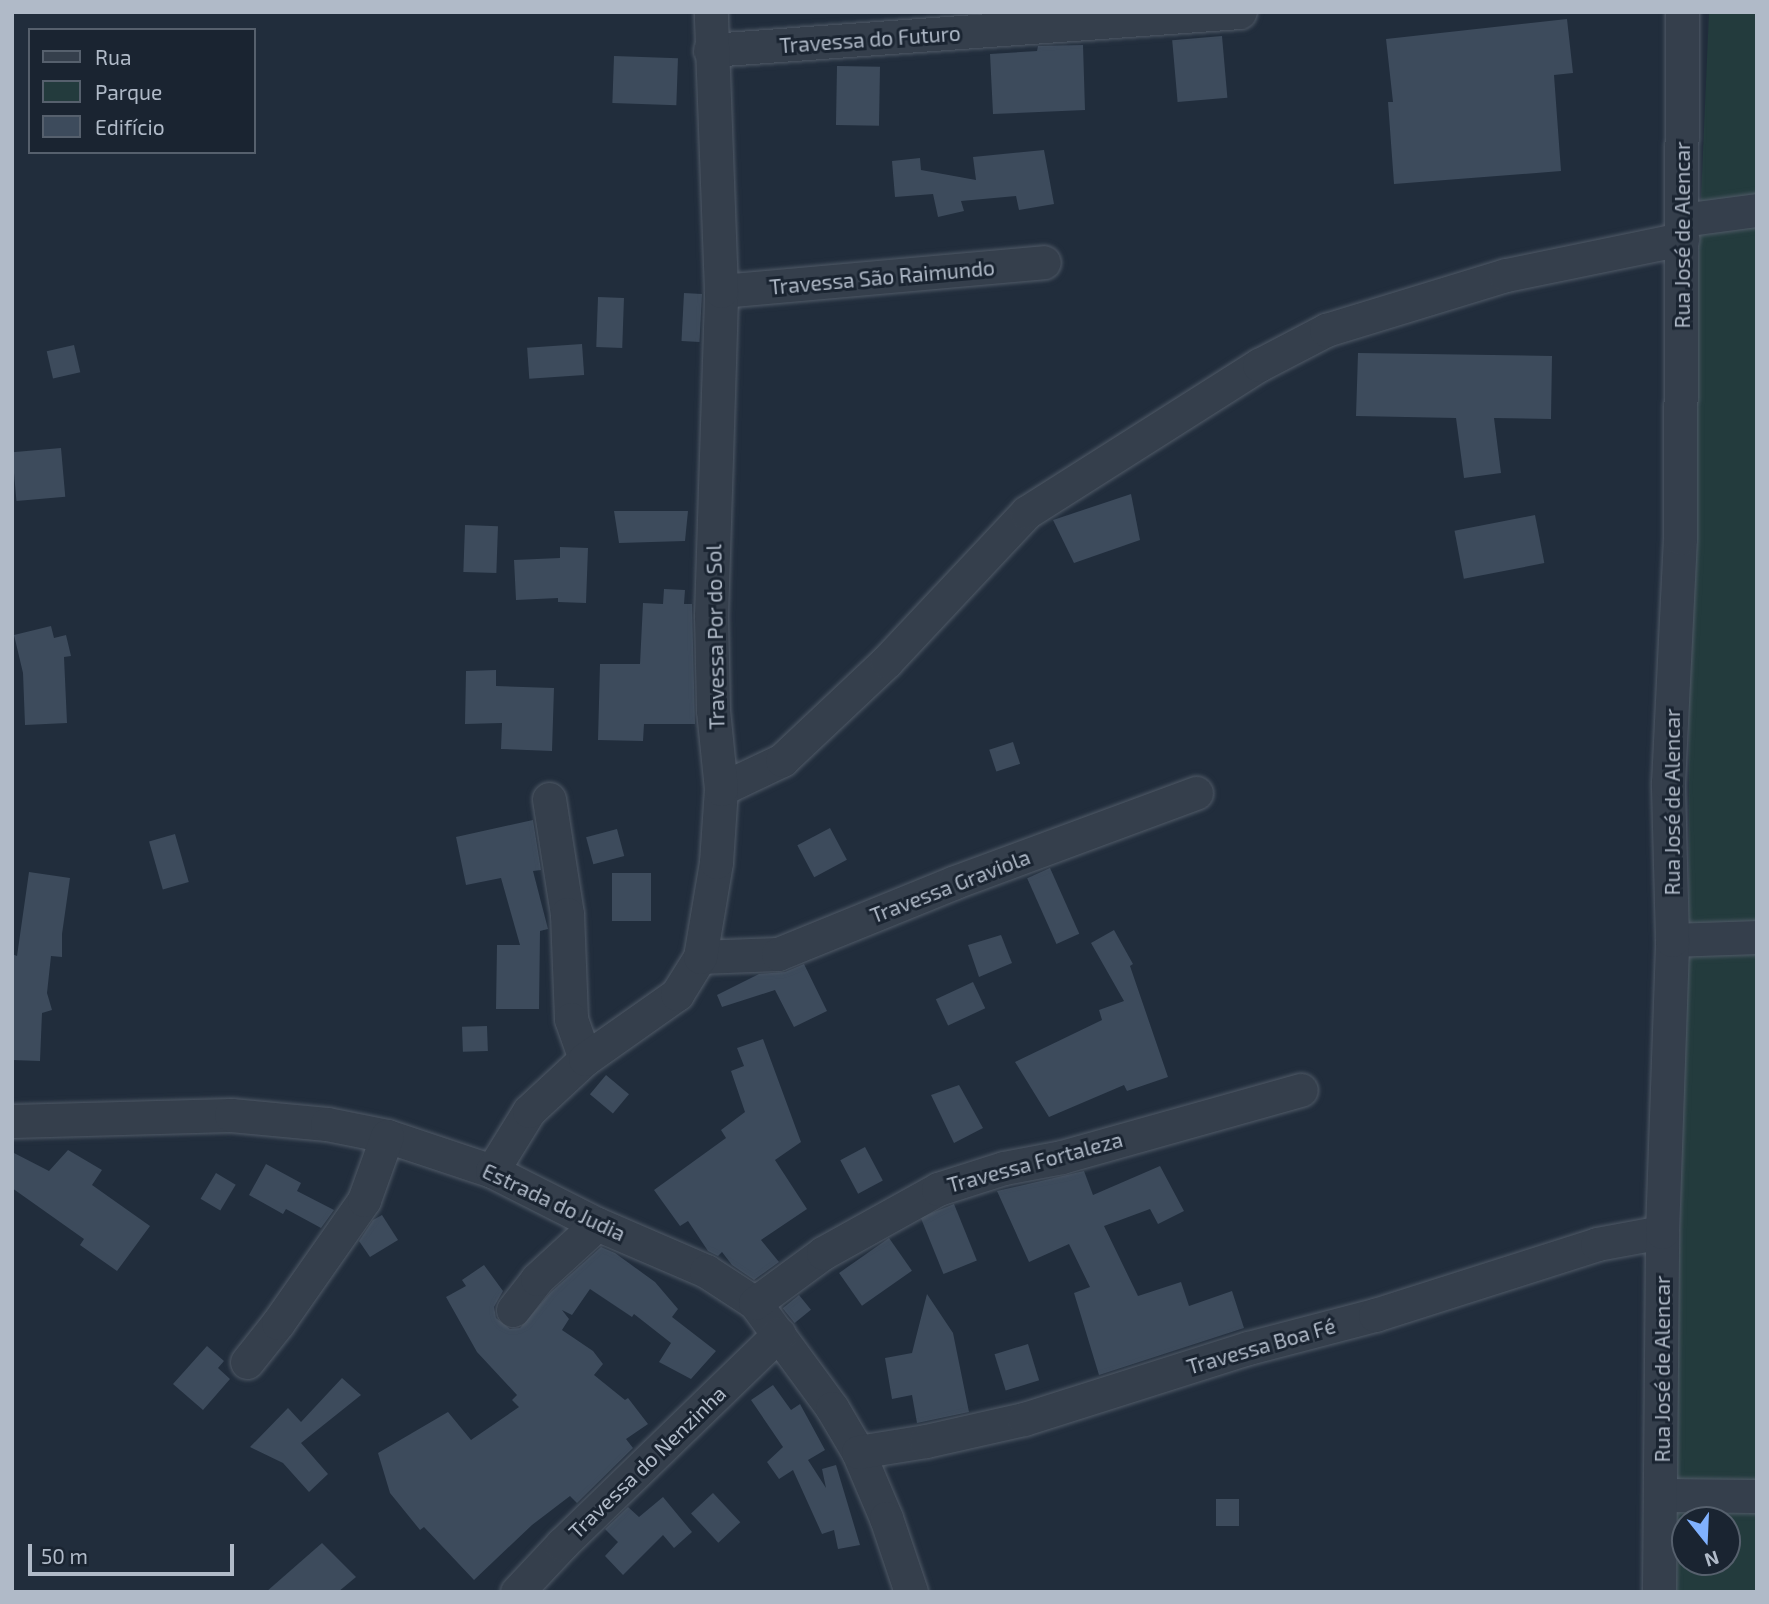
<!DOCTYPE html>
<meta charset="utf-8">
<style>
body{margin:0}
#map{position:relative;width:1769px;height:1604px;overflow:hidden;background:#212d3c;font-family:"Exo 2",sans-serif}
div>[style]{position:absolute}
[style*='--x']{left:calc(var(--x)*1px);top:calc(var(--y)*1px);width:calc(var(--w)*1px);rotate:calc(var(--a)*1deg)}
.green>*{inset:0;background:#233b3d}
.building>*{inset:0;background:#3d4b5c;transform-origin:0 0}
.roads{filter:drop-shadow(0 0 2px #505a67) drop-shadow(0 0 2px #505a67)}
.street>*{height:33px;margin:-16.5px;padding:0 16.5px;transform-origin:16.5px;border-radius:16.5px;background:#353f4c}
span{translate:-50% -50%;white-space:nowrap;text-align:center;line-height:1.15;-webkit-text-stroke:6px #1a2431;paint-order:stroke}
.street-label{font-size:21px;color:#b0bac8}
.frame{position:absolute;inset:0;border:14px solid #b0bac8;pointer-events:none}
.legend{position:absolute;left:28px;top:28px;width:228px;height:126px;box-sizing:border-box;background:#1a2431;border:2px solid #56606d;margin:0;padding:9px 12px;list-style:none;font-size:21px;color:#b0bac8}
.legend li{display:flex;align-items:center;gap:14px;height:35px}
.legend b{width:35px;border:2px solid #56606d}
.north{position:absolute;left:1671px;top:1506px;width:70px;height:70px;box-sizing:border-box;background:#1a2431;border:2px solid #56606d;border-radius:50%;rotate:162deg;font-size:19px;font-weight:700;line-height:28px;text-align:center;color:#b0bac8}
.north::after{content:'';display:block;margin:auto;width:24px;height:32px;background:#80b1fe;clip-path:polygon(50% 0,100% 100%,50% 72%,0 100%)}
.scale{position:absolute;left:28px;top:1544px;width:206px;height:32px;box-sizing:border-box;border:4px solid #b0bac8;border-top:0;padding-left:9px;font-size:21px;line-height:24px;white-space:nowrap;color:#b0bac8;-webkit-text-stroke:5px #1a2431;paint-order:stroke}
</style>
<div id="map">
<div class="green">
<div style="clip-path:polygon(evenodd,1709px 12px,1757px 12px,1757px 1592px,1670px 1592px,1689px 889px,1689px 479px,1709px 12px,1685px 1520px,1727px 1520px,1727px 1562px,1685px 1562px,1685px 1520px)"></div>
</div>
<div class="building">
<div style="clip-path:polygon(1567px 19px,1573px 73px,1554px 75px,1561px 171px,1394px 184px,1388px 102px,1393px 102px,1386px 39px)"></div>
<div style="left:1222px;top:36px;width:62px;height:50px;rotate:85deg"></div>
<div style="clip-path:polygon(1083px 45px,1085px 110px,993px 114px,990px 54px,1037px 51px,1038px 46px)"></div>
<div style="left:614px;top:56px;width:64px;height:47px;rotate:2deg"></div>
<div style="left:837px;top:66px;width:43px;height:59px;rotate:1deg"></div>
<div style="clip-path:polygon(1044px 150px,1054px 204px,1019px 210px,1016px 196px,961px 201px,964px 211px,938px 217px,933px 194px,895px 197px,892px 161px,920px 158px,921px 170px,976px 180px,973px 157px)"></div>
<div style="left:684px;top:293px;width:18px;height:48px;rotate:3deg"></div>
<div style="left:598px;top:297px;width:26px;height:50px;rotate:2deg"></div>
<div style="left:582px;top:344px;width:31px;height:55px;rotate:86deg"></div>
<div style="left:74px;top:345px;width:28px;height:28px;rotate:77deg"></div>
<div style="clip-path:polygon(1358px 353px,1552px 356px,1551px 419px,1494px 418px,1501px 473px,1464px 478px,1456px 418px,1356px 416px)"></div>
<div style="left:61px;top:448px;width:49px;height:49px;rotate:85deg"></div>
<div style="clip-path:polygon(1131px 494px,1140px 540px,1074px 563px,1053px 520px)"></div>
<div style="clip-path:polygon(614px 511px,688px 511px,685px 541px,619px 543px)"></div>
<div style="left:1535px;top:515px;width:49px;height:82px;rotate:79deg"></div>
<div style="left:465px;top:525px;width:33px;height:47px;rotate:2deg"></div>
<div style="clip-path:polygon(560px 547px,588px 548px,586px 603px,558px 602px,558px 598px,516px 600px,514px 560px,560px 558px)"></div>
<div style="clip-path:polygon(664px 589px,685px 590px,684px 604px,692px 604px,695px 724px,644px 724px,643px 741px,598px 740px,600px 664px,640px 664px,643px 603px,663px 604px)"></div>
<div style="clip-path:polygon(51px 626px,54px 638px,66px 635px,71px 656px,64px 657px,67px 723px,25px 725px,23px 673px,14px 635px)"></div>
<div style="clip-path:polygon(496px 670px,496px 686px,554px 688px,552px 751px,501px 749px,502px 723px,465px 724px,466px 671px)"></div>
<div style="left:1013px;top:742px;width:23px;height:25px;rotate:72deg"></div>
<div style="clip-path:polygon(533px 820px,541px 870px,533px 871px,548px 929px,540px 931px,539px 1009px,496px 1009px,497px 945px,520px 945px,501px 878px,466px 885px,456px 837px)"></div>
<div style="left:830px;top:828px;width:36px;height:37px;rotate:62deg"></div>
<div style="left:617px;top:829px;width:28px;height:32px;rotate:75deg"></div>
<div style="left:175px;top:834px;width:50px;height:27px;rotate:74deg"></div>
<div style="left:1050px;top:868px;width:72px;height:25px;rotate:66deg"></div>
<div style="clip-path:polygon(29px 872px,70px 878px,62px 934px,62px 957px,51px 956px,47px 993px,52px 1010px,42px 1013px,40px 1061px,12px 1060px,12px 954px,17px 956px)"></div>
<div style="left:612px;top:873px;width:39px;height:48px"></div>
<div style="clip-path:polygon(1114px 930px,1133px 964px,1130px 966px,1168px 1077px,1127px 1091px,1124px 1085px,1049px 1117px,1015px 1062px,1102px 1020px,1099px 1010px,1124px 1001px,1091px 943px)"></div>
<div style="clip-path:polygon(1001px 935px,1012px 963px,979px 977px,968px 945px)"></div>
<div style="clip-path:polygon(804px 964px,827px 1011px,794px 1027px,775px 990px,722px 1007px,717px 995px,759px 974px,785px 972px)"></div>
<div style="left:973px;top:982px;width:29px;height:41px;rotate:65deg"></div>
<div style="left:487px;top:1026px;width:25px;height:25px;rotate:88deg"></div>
<div style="clip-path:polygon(763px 1039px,801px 1142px,775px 1160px,807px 1209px,761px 1240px,779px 1262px,754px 1280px,732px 1265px,722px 1252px,718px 1256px,708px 1251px,688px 1221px,680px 1226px,654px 1190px,726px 1138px,721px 1130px,745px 1112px,731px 1071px,744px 1066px,737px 1048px)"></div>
<div style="left:606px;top:1075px;width:30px;height:25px;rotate:40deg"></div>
<div style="clip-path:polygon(959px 1085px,983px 1128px,954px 1143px,931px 1095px)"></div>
<div style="left:865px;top:1147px;width:38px;height:28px;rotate:62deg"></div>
<div style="clip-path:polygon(68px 1150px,102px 1170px,92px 1185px,150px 1226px,117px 1271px,80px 1245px,84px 1239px,12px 1188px,12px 1152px,49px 1171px)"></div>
<div style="clip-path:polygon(266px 1164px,301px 1183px,297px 1191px,334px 1210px,321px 1228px,286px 1209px,283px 1214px,249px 1195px)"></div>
<div style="clip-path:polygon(1160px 1166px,1184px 1211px,1158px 1224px,1150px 1209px,1104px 1226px,1138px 1296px,1181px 1282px,1189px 1306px,1232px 1291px,1244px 1328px,1099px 1375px,1074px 1293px,1090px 1287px,1069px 1244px,1029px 1262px,997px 1191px,1084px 1171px,1093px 1195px)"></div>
<div style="left:216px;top:1173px;width:23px;height:30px;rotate:31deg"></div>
<div style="left:954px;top:1204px;width:61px;height:36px;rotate:68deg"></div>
<div style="clip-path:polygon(382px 1215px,398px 1240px,370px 1257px,359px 1241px,373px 1220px)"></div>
<div style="left:889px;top:1238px;width:40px;height:61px;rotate:55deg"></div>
<div style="clip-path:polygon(601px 1247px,615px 1253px,655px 1282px,678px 1309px,672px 1317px,716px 1351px,691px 1379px,659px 1362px,671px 1343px,634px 1314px,632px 1317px,590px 1289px,572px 1315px,562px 1310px,569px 1319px,562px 1330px,593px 1351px,603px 1364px,594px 1375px,625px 1400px,628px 1398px,648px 1424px,626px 1439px,633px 1448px,577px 1503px,570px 1496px,532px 1525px,474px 1580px,424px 1527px,420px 1530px,390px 1493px,378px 1453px,448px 1412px,471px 1440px,519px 1407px,512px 1400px,517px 1395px,477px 1352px,446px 1297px,466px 1286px,462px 1280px,484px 1265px,503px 1291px,494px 1307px,496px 1318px,510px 1329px,520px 1328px,551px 1292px)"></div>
<div style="clip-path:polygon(927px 1294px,953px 1333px,969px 1412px,917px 1423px,912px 1395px,892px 1399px,885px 1358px,912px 1353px)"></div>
<div style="left:799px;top:1295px;width:19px;height:21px;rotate:51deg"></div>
<div style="left:1028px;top:1344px;width:38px;height:35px;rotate:73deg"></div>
<div style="clip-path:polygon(207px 1346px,224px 1361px,218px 1368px,230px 1379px,203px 1410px,173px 1384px)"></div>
<div style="clip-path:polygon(342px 1378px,361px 1395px,301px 1443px,328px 1474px,309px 1492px,283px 1463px,250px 1447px,288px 1408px,301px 1422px)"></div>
<div style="clip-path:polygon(773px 1385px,791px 1410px,800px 1404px,825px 1450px,808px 1460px,826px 1488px,822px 1469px,836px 1465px,860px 1545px,838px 1549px,834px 1530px,822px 1534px,793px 1470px,779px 1479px,767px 1462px,783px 1447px,751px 1400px)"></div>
<div style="left:713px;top:1493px;width:40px;height:30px;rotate:47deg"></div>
<div style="clip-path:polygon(663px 1497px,692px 1532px,674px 1548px,663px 1535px,623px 1575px,605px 1556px,618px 1542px,605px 1529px,628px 1507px,639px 1517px)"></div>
<div style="left:1216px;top:1499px;width:23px;height:27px"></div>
<div style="clip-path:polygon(322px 1543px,356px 1577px,338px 1592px,266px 1592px)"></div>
</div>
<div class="roads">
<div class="street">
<div style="--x:710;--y:50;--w:531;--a:-4.1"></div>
<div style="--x:1682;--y:220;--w:76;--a:-7.6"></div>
<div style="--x:721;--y:291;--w:324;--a:-5.1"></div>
<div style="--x:721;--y:789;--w:68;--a:-25.4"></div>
<div style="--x:782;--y:760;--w:144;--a:-43.3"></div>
<div style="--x:887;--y:661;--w:204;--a:-46.8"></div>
<div style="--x:1027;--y:512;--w:275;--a:-32.4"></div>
<div style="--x:1259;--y:365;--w:76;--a:-27.6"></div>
<div style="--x:1326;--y:330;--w:188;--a:-17"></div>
<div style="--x:1506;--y:275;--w:180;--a:-11.6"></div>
<div style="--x:549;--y:799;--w:116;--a:81.1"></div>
<div style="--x:567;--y:914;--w:105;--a:87.8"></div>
<div style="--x:571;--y:1019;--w:42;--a:70.7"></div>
<div style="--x:1672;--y:940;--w:85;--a:-2"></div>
<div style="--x:700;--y:957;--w:78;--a:-2.2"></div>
<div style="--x:778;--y:954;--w:191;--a:-22.1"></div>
<div style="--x:955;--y:882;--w:257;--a:-20.3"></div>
<div style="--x:12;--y:1121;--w:219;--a:-1.6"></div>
<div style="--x:231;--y:1115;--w:96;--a:5.4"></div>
<div style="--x:327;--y:1124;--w:61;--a:11.3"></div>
<div style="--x:387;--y:1136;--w:111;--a:18.4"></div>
<div style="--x:492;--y:1171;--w:118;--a:26.8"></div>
<div style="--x:597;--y:1224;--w:119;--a:23.3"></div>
<div style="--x:706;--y:1271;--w:59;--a:33.1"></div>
<div style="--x:755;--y:1303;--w:130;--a:53.7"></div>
<div style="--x:832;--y:1408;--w:51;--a:59.4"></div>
<div style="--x:858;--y:1452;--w:72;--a:67"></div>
<div style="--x:886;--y:1518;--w:78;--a:71.3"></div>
<div style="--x:492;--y:1171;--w:70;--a:-58.3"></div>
<div style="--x:529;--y:1111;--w:76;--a:-42.9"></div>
<div style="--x:585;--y:1059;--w:113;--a:-35.2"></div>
<div style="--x:677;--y:994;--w:44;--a:-58.1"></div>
<div style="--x:700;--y:957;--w:96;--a:-80.4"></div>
<div style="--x:716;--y:862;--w:73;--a:-86.1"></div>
<div style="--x:721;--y:789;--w:79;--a:-95.8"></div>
<div style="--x:713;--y:710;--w:94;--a:-91.2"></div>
<div style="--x:711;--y:616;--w:325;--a:-88.2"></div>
<div style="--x:721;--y:291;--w:279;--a:-92.1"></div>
<div style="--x:755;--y:1303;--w:84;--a:-36.3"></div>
<div style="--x:823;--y:1253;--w:132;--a:-29.1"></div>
<div style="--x:938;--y:1189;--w:69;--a:-17.7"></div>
<div style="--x:1004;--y:1168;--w:59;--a:-10.7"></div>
<div style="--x:1062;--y:1157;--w:248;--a:-15.7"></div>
<div style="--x:513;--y:1310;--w:39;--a:-52"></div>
<div style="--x:537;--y:1279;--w:81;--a:-42.5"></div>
<div style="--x:247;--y:1362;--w:50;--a:-51.5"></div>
<div style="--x:278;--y:1323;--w:150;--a:-55"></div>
<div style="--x:364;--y:1200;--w:68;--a:-70.2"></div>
<div style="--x:858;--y:1452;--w:69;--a:-9.2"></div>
<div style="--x:926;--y:1441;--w:100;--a:-12.7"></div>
<div style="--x:1024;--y:1419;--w:235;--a:-17.6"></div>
<div style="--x:1248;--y:1348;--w:131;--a:-14.6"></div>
<div style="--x:1375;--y:1315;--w:233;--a:-17.7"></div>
<div style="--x:1597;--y:1244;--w:66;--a:-10.5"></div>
<div style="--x:1661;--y:1495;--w:96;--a:0.6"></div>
<div style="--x:517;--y:1592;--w:66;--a:-46.8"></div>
<div style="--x:562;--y:1544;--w:302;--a:-44.1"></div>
<div style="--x:1659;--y:1592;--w:360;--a:-89.5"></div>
<div style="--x:1662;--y:1232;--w:292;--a:-88"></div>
<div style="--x:1672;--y:940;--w:157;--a:-91.5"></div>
<div style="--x:1668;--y:783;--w:245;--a:-87.2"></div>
<div style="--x:1680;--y:538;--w:526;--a:-89.78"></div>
</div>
</div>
<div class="street-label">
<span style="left:870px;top:39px;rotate:-4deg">Travessa do Futuro</span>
<span style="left:1682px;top:235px;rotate:-90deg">Rua José de Alencar</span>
<span style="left:882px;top:277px;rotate:-5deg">Travessa São Raimundo</span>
<span style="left:715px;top:637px;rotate:-91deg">Travessa Por do Sol</span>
<span style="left:1672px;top:802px;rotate:-90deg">Rua José de Alencar</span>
<span style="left:950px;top:886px;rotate:-21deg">Travessa Graviola</span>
<span style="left:1035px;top:1162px;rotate:-15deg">Travessa Fortaleza</span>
<span style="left:554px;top:1202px;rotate:25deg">Estrada do Judia</span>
<span style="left:1261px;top:1346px;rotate:-16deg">Travessa Boa Fé</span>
<span style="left:1662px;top:1369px;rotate:-90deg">Rua José de Alencar</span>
<span style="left:647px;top:1462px;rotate:-44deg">Travessa do Nenzinha</span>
</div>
<div class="frame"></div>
<ul class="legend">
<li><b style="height:9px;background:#353f4c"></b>Rua</li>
<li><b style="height:19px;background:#233b3d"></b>Parque</li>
<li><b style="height:19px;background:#3d4b5c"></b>Edifício</li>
</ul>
<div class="north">N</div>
<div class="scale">50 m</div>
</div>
